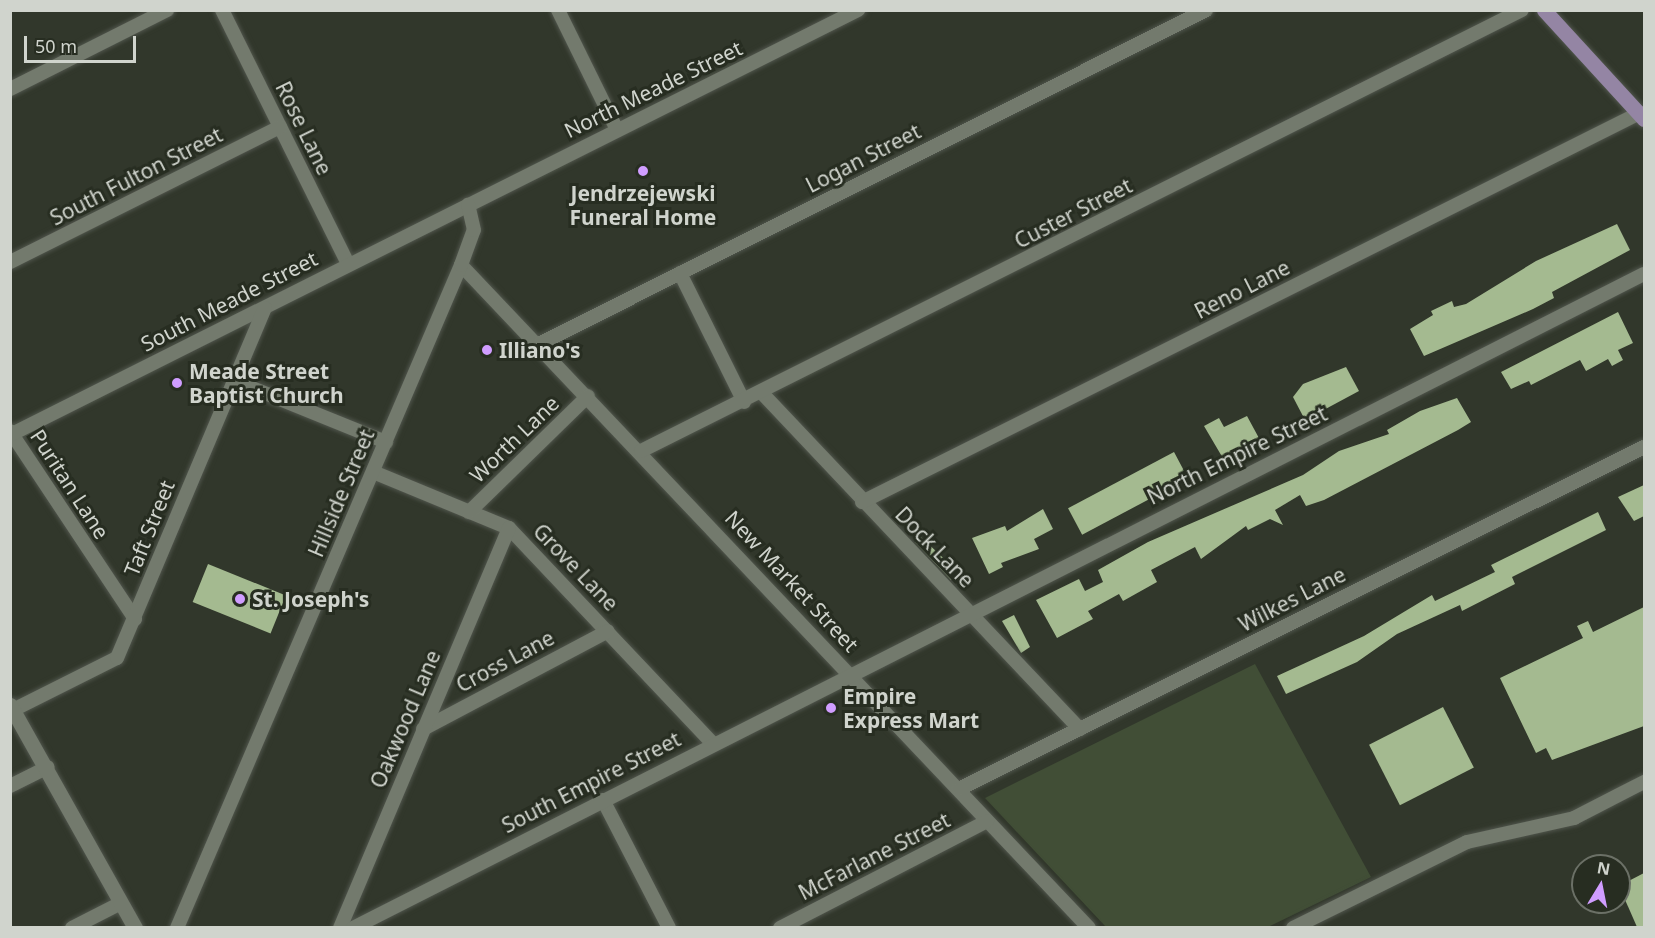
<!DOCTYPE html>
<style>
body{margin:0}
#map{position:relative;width:1655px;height:938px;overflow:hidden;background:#31372b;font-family:"Noto Sans",sans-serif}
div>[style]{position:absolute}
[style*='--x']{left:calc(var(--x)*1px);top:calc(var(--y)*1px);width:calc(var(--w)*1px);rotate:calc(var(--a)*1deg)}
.green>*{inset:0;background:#414e36}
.building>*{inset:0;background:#a4ba90;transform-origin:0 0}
.roads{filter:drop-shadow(0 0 2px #50554c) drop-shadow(0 0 2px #50554c)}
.street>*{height:14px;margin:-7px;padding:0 7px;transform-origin:7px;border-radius:7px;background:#737a6d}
.secondary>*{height:15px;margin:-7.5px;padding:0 7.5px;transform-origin:7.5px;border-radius:7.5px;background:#737a6d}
.primary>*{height:15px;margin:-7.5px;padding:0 7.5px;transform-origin:7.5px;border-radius:7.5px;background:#9485a4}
.dots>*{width:16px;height:16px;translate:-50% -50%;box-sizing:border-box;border:3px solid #272d21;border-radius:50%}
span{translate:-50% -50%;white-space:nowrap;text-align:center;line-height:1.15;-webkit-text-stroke:6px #272d21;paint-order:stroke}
.street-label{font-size:21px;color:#d0d4cd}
.poi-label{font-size:21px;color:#d0d4cd;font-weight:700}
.left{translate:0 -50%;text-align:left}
.frame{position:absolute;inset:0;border:12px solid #d0d4cd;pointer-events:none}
.north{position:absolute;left:1571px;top:854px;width:60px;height:60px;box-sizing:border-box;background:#272d21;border:2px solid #6b7066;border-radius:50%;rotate:10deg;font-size:16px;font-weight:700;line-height:24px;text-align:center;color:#d0d4cd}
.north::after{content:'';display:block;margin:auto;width:21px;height:27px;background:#d09dff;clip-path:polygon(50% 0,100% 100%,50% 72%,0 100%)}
.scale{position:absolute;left:24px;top:36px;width:112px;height:27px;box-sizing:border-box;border:3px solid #d0d4cd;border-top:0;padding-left:8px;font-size:18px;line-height:21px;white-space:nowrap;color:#d0d4cd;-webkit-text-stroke:4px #272d21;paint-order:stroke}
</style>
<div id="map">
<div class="green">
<div style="clip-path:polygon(1255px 664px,1371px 877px,1268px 927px,1106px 927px,985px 798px)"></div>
</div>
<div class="building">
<div style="clip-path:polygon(1617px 224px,1630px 250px,1552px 292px,1554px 298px,1533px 309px,1424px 356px,1410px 329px,1433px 315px,1431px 311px,1452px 301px,1454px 307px,1466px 304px,1536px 261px)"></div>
<div style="clip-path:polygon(1618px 312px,1633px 343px,1618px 350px,1623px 360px,1612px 366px,1608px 359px,1586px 371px,1580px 360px,1531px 385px,1529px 381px,1511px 389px,1501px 372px)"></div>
<div style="clip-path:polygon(1346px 367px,1359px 391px,1305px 420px,1293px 397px,1303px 384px)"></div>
<div style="clip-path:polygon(1457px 398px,1471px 422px,1458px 430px,1324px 500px,1306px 506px,1300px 495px,1275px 510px,1283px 525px,1270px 519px,1248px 530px,1246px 526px,1201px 559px,1195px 547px,1151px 570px,1157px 582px,1123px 601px,1119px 594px,1088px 611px,1093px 619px,1057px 638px,1036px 600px,1079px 579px,1085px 591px,1103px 582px,1098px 570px,1148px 542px,1303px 475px,1339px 451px,1389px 434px,1387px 430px,1420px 411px)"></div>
<div style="clip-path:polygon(1247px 416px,1260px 440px,1224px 460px,1204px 426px,1219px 418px,1224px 427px)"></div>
<div style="left:1174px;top:452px;width:30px;height:120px;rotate:62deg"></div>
<div style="clip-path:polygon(1644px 485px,1644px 516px,1634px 521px,1618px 497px)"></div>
<div style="clip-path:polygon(1043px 509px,1053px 529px,1034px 539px,1039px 549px,1001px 563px,1003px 567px,989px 574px,972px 538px,1005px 526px,1007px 531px)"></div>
<div style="clip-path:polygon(1598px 512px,1606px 530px,1512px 577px,1515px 584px,1462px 611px,1460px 605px,1397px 634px,1357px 662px,1286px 694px,1277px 676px,1364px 636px,1432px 595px,1435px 601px,1495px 572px,1491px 565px)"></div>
<div style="clip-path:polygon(921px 537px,959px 573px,951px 580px,915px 542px)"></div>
<div style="left:208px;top:564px;width:84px;height:41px;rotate:22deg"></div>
<div style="clip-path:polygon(1644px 607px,1644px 726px,1552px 760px,1546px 748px,1536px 753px,1500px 678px,1583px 638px,1577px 626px,1588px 621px,1593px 632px)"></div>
<div style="clip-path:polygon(1014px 615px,1030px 647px,1021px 653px,1002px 621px)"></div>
<div style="left:1443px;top:707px;width:68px;height:83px;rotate:63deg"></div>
<div style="clip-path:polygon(1644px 873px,1644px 927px,1637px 927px,1619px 886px)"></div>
</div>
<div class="roads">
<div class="street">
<div style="--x:222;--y:10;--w:284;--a:63.6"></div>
<div style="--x:558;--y:10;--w:134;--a:63.8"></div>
<div style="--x:10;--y:89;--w:176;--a:-26.7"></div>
<div style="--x:10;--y:262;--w:302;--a:-26.6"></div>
<div style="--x:461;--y:265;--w:913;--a:46.55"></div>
<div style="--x:680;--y:273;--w:144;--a:63.6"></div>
<div style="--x:539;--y:344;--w:746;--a:-26.6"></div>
<div style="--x:235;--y:381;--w:163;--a:22"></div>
<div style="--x:761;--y:392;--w:464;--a:46.6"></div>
<div style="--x:10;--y:431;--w:226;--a:56.4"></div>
<div style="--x:10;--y:435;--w:949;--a:-26.62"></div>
<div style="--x:641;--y:451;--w:985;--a:-26.59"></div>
<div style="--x:373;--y:472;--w:147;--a:22.4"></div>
<div style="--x:509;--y:528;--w:296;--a:46.6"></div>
<div style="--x:862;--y:502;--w:870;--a:-26.57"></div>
<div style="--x:469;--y:512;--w:166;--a:-44.3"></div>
<div style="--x:13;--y:710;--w:116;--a:-26.6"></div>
<div style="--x:117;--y:658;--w:380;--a:-67.1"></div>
<div style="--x:423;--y:729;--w:209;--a:-27.9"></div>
<div style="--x:10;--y:786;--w:42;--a:-26.6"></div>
<div style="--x:959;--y:789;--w:766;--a:-26.53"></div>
<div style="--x:603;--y:800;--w:144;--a:62.7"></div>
<div style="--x:72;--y:928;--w:55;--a:-27"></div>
<div style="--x:177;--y:928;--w:721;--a:-66.81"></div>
<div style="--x:461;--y:265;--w:37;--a:-70"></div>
<div style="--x:474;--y:230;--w:26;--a:-103"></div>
<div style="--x:340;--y:928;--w:434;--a:-67.1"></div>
<div style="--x:353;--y:928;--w:1447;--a:-26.87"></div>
<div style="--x:780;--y:928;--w:233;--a:-27.3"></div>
<div style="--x:1293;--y:928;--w:194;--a:-26.3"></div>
<div style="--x:1467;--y:842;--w:110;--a:-12.6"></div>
<div style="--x:1574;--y:818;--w:79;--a:-27.2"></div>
</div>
<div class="secondary">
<div style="--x:10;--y:705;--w:256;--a:60.7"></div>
</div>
<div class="primary">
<div style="--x:1544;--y:10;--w:148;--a:47.5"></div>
</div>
</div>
<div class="dots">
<div style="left:643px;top:171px;background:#d09dff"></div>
<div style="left:487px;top:350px;background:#d09dff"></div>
<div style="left:177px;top:383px;background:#d09dff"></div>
<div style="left:240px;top:599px;background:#d09dff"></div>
<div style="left:831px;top:708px;background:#d09dff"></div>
</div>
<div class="street-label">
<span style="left:653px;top:89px;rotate:-26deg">North Meade Street</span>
<span style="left:304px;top:128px;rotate:64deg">Rose Lane</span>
<span style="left:863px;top:158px;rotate:-27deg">Logan Street</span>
<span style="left:136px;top:176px;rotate:-27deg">South Fulton Street</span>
<span style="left:1073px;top:213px;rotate:-27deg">Custer Street</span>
<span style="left:1242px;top:289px;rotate:-27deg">Reno Lane</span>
<span style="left:229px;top:301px;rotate:-27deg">South Meade Street</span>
<span style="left:514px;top:439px;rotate:-44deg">Worth Lane</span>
<span style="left:1237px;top:455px;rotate:-26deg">North Empire Street</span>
<span style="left:70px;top:484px;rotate:57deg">Puritan Lane</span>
<span style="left:341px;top:493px;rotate:-67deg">Hillside Street</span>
<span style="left:149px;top:528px;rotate:-68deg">Taft Street</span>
<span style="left:935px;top:547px;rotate:46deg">Dock Lane</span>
<span style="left:576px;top:567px;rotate:46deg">Grove Lane</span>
<span style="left:792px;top:581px;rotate:47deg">New Market Street</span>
<span style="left:1292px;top:599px;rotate:-27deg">Wilkes Lane</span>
<span style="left:505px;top:661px;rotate:-28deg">Cross Lane</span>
<span style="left:405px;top:719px;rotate:-67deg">Oakwood Lane</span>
<span style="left:591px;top:782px;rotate:-27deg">South Empire Street</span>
<span style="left:874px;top:856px;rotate:-27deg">McFarlane Street</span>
</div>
<div class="poi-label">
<span style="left:643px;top:205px">Jendrzejewski<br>Funeral Home</span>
<span class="left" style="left:499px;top:350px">Illiano's</span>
<span class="left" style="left:189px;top:383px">Meade Street<br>Baptist Church</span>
<span class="left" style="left:252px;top:599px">St. Joseph's</span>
<span class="left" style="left:843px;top:708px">Empire<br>Express Mart</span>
</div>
<div class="frame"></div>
<div class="north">N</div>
<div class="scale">50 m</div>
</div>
